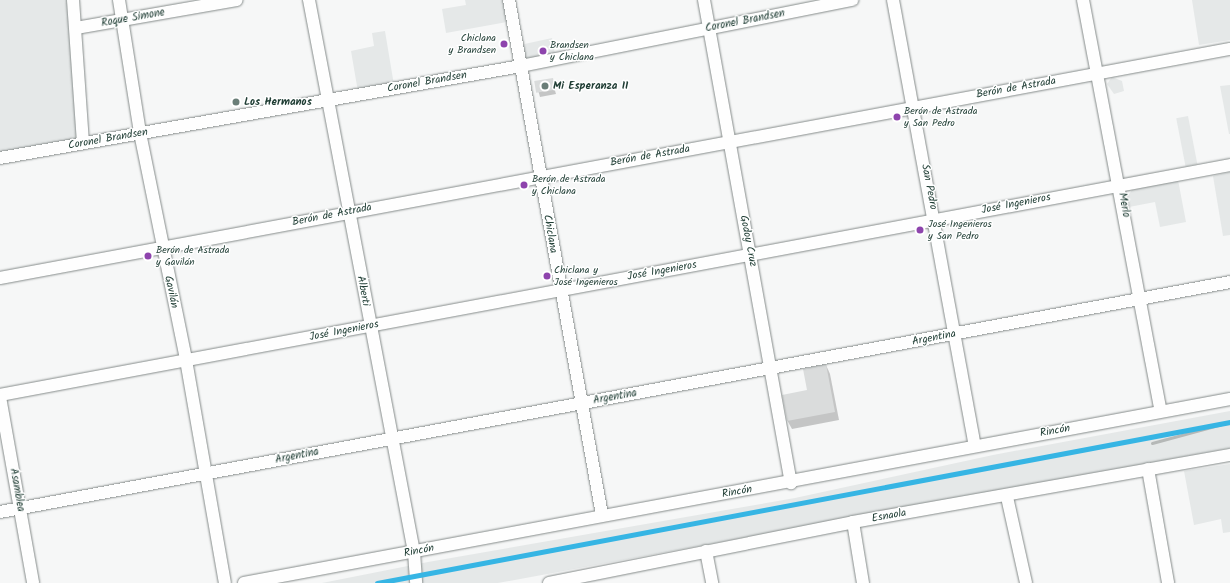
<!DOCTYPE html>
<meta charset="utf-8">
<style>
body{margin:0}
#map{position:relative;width:1230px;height:583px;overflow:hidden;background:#f6f7f7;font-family:Kalam,sans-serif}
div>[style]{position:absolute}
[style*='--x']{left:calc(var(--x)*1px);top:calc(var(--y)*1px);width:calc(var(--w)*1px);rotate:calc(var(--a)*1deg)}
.built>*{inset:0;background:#e5e8e8;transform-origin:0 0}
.shadow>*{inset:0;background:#0003}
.building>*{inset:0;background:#dadcdc;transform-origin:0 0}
.roads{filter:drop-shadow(0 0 1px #858b8a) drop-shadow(0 0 1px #858b8a)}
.minor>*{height:12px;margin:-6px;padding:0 6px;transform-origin:6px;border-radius:6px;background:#fefefe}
.rail>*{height:3px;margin:-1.5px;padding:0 1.5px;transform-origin:1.5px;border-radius:1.5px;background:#b5b8b7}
.rail-1>*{height:5px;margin:-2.5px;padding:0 2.5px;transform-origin:2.5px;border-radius:2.5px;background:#36b5e4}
.dots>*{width:11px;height:11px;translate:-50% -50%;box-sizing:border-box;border:2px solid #fff;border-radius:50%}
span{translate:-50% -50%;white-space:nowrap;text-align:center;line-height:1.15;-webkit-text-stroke:3px #fff;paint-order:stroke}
.bus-label{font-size:10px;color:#1f3d34}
.right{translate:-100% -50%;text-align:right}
.left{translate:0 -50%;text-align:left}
.street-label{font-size:11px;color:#1f3d34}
.poi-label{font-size:11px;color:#1f3d34;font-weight:700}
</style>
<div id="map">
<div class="built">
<div style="clip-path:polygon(0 0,71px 0,77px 138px,0 154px)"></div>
<div style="clip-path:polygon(465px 0,503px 0,507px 22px,446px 33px,442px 9px,466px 5px)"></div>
<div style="clip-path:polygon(1192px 0,1230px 0,1230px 40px,1199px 45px)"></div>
<div style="clip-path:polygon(385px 31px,394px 85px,358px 92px,351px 51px,374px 46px,372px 33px)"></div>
<div style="clip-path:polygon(552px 38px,555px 54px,528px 59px,524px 57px,520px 45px)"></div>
<div style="clip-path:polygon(1112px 77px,1122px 81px,1124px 91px,1114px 94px,1107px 84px)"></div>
<div style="clip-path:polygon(1230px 85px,1230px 134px,1229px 134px,1220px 86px)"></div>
<div style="left:1188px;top:116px;width:49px;height:12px;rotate:79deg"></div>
<div style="clip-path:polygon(1230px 172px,1230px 235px,1223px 236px,1213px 176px)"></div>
<div style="clip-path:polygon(1178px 180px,1186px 222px,1160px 227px,1155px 202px,1129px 207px,1127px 197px,1132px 190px)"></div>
<div style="clip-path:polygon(1230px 411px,1230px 448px,498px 583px,322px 583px,428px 562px,795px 498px,993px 455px)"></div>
<div style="clip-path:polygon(1230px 464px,1230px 532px,1223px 533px,1221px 519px,1194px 525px,1184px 471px)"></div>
</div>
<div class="shadow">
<div style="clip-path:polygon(552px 80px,556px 94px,540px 97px,536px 83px)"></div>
<div style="clip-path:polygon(826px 365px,830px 374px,839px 420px,792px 429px,787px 420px)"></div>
</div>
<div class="building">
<div style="left:553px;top:78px;width:12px;height:19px;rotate:81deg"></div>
<div style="clip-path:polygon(826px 364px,835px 412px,787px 421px,782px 395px,807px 390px,803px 369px)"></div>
</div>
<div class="roads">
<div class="minor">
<div style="--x:73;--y:0;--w:143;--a:86"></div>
<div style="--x:119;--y:0;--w:135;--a:81"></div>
<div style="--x:140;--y:133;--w:232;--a:78.5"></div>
<div style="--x:186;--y:360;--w:226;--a:80.1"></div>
<div style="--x:309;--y:0;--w:562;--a:79.23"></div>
<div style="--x:414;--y:552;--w:31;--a:86"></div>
<div style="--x:509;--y:0;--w:523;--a:79.76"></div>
<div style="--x:704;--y:0;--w:491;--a:79.8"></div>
<div style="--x:893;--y:0;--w:452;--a:79.6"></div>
<div style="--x:1083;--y:0;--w:418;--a:79.3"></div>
<div style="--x:76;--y:28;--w:163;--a:-9.9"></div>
<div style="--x:0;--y:158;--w:529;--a:-10.01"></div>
<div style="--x:521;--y:66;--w:338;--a:-11.3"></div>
<div style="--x:0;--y:278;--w:1251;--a:-10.55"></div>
<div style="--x:0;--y:395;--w:1251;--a:-10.59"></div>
<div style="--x:0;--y:397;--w:189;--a:79.9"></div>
<div style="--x:1148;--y:469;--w:116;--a:80"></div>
<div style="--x:1007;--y:497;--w:88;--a:77.5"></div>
<div style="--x:0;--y:512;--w:1251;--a:-10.59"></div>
<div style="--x:853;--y:522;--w:62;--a:80.7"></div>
<div style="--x:706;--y:551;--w:33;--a:79"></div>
<div style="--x:244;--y:583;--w:1003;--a:-10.57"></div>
<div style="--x:549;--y:583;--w:310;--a:-11.3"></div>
<div style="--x:853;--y:522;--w:383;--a:-10.1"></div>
</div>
</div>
<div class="rail">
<div style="--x:1152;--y:443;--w:81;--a:-15.1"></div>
</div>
<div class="rail-1">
<div style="--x:377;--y:583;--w:868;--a:-10.69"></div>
</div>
<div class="dots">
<div style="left:504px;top:44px;background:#8e44ad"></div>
<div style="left:543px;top:51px;background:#8e44ad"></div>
<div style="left:545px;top:86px;background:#6a7e78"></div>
<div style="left:236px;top:102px;background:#6a7e78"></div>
<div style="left:897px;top:117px;background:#8e44ad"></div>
<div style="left:524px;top:185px;background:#8e44ad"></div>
<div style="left:920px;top:230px;background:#8e44ad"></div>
<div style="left:148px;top:256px;background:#8e44ad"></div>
<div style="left:547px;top:276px;background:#8e44ad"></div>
</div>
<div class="bus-label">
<span class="right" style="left:496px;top:44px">Chiclana<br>y Brandsen</span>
<span class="left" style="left:550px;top:51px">Brandsen<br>y Chiclana</span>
<span class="left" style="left:904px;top:117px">Berón de Astrada<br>y San Pedro</span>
<span class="left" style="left:532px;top:185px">Berón de Astrada<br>y Chiclana</span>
<span class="left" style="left:928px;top:230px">José Ingenieros<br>y San Pedro</span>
<span class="left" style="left:156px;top:256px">Berón de Astrada<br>y Gavilán</span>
<span class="left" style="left:554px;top:276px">Chiclana y<br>José Ingenieros</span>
</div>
<div class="street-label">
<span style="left:133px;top:18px;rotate:-10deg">Roque Simone</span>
<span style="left:745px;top:21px;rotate:-11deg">Coronel Brandsen</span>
<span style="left:427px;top:82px;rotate:-10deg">Coronel Brandsen</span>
<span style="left:1016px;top:88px;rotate:-10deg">Berón de Astrada</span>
<span style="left:108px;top:139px;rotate:-10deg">Coronel Brandsen</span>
<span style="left:650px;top:156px;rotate:-10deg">Berón de Astrada</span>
<span style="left:929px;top:187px;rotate:79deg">San Pedro</span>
<span style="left:1016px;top:204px;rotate:-11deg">José Ingenieros</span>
<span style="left:1124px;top:205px;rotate:80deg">Merlo</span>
<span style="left:332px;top:215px;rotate:-11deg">Berón de Astrada</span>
<span style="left:550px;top:234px;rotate:80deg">Chiclana</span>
<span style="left:748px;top:241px;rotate:79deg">Godoy Cruz</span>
<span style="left:662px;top:271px;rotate:-10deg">José Ingenieros</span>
<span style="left:363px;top:291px;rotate:79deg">Alberti</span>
<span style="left:171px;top:292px;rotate:78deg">Gavilán</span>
<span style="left:344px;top:331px;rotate:-11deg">José Ingenieros</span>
<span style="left:934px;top:338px;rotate:-11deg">Argentina</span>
<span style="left:615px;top:397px;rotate:-10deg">Argentina</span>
<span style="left:1055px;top:431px;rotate:-10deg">Rincón</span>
<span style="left:297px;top:456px;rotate:-11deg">Argentina</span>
<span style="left:17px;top:490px;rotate:80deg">Asamblea</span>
<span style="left:737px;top:492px;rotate:-10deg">Rincón</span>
<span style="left:889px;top:516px;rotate:-10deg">Esnaola</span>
<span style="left:419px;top:551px;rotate:-11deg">Rincón</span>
</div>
<div class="poi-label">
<span class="left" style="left:553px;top:86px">Mi Esperanza II</span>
<span class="left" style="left:244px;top:102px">Los Hermanos</span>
</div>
</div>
